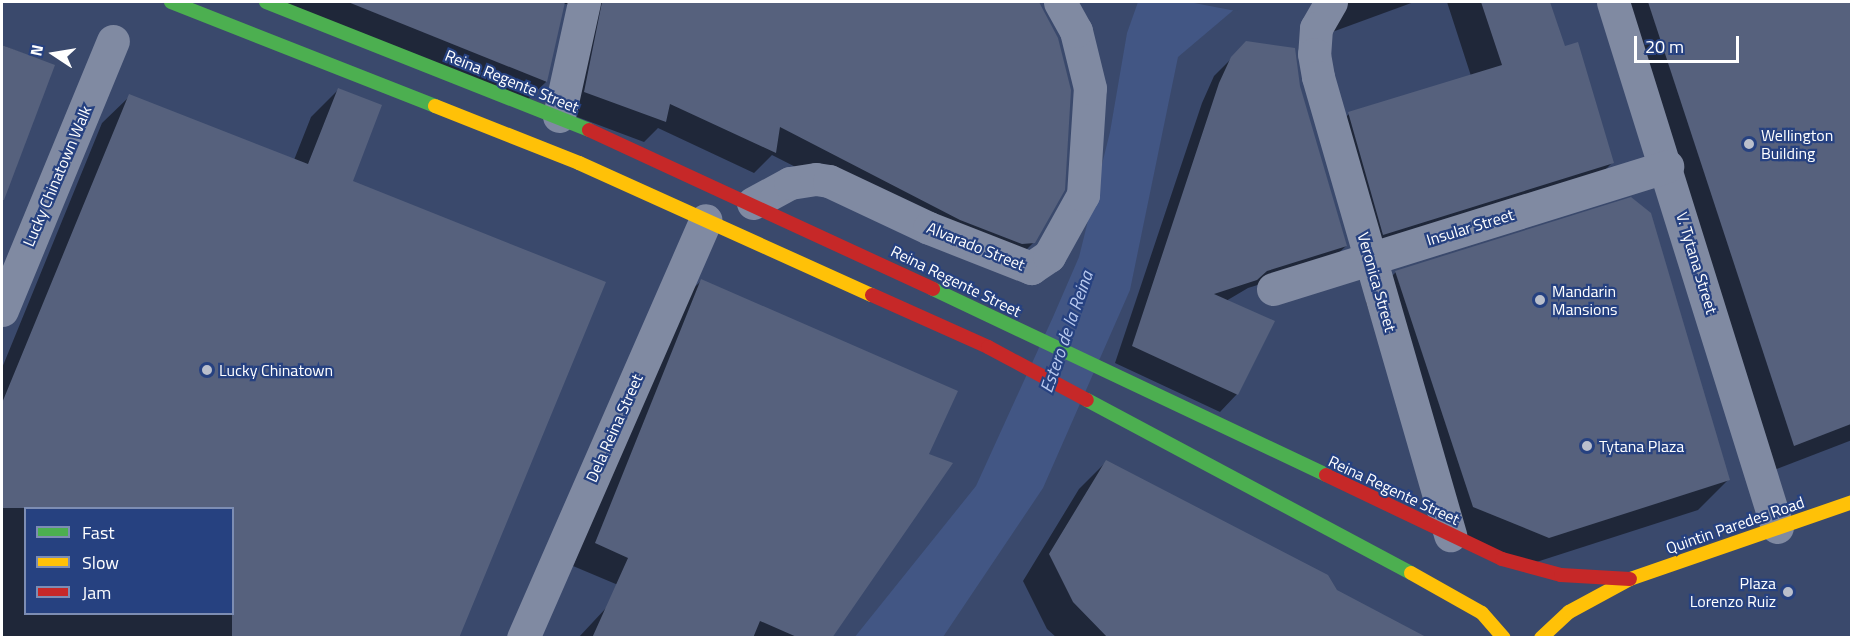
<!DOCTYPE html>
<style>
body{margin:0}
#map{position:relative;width:1853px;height:639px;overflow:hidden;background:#3a496c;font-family:"Titillium Web",sans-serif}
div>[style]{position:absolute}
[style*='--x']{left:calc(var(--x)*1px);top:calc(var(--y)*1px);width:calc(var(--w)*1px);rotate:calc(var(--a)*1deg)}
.water>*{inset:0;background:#425684}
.pier>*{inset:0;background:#3a496c}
.shadow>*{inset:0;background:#0007}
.building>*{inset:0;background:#56617d}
.street>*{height:33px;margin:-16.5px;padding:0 16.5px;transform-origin:16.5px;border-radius:16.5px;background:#808aa2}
.fast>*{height:14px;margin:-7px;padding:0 7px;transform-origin:7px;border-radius:7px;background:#4caf50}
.slow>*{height:14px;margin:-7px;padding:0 7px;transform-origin:7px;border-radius:7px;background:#ffc107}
.jam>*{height:14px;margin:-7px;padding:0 7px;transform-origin:7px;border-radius:7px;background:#c62828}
.dots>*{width:16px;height:16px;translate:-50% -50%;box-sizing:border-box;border:3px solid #264180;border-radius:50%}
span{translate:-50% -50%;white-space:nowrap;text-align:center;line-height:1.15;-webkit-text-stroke:4.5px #264180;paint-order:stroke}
.street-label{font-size:16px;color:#fff}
.poi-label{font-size:16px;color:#fff}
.left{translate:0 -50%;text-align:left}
.right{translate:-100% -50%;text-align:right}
.water-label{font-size:18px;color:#b8c9ee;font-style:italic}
.frame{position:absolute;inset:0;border:3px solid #fff;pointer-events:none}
.legend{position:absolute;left:24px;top:507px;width:210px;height:108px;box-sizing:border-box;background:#264180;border:2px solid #7d8db3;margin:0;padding:8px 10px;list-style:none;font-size:18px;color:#fff}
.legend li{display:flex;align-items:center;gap:12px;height:30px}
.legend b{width:30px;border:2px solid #7d8db3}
.north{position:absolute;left:24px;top:24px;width:60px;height:60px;-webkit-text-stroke:4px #264180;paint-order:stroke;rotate:282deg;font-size:16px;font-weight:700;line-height:24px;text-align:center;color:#fff}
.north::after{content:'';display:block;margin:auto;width:21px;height:27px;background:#fff;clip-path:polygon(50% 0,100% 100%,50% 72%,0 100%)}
.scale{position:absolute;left:1634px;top:36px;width:105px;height:27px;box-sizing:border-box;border:3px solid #fff;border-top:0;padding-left:8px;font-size:18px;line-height:21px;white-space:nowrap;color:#fff;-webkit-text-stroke:4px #264180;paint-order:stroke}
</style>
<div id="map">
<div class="water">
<div style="clip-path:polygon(1138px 2px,1243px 2px,1178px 57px,1130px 290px,1043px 488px,943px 637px,854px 638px,976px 486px,1053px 317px,1079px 257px,1110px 132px,1127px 33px)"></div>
</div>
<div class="pier">
<div style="clip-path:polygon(1189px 2px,1246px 2px,1236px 11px)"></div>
</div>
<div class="shadow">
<div style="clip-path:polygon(263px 2px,1036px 2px,1057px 38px,1034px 242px,1013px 263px,939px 240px,772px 155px,754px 173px,658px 128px,644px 142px,564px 112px,567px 4px,563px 4px,546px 82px,525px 102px)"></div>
<div style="clip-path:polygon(1342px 2px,1414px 2px,1324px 35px)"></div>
<div style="clip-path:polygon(1447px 2px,1548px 2px,1564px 48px,1613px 162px,1586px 189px,1357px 260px,1322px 140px,1349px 114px,1471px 76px)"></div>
<div style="clip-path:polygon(1611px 2px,1852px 2px,1852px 440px,1766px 473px)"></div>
<div style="clip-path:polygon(1247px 43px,1298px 86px,1346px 246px,1328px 263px,1248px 288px,1226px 301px,1237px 394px,1220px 412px,1115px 363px,1202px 103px,1214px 76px)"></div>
<div style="clip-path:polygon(2px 45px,53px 66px,2px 193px)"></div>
<div style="clip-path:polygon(evenodd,338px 90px,351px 182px,457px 638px,2px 638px,2px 368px,102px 123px,130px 96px,294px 160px,311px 117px,338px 90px,26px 508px,232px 508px,232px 614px,26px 614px,26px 508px)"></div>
<div style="clip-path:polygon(1396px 272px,1728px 480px,1698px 510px,1518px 568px,1443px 537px,1366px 302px)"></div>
<div style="clip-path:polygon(701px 281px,830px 638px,744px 638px,573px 566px,678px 303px)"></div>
<div style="clip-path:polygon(1106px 462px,1336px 591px,1424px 638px,1057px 638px,1047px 629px,1023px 581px,1079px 489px)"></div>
<div style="clip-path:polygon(607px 607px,682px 638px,578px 638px)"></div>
</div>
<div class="building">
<div style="clip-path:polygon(348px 2px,565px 2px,547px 82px)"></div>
<div style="clip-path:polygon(602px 2px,1039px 2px,1058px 38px,1071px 90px,1065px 190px,1035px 243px,1022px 244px,960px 220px,780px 127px,776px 153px,670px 104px,666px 122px,584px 92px)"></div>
<div style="clip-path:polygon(1481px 2px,1550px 2px,1565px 46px,1578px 42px,1614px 163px,1383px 235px,1348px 112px,1502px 65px)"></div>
<div style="clip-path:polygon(1648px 2px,1851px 2px,1851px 424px,1794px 446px)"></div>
<div style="clip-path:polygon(1246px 41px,1295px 48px,1300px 86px,1347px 246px,1267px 271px,1257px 280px,1214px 294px,1275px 321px,1238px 395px,1132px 346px,1219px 83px,1231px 57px)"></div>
<div style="clip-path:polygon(2px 45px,55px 65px,4px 200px,2px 200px)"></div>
<div style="clip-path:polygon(338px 88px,382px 105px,353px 181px,606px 282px,459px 638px,232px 638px,232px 508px,2px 508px,2px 403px,129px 94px,308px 164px)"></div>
<div style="clip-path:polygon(1631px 197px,1651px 213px,1730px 480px,1549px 538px,1473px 507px,1395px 271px)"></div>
<div style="clip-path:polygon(701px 279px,958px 391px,929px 454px,953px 463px,832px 638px,799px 638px,760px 621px,753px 638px,592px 638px,628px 558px,595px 543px)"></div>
<div style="clip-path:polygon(1106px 460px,1328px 575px,1337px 590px,1428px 638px,1108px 638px,1073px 602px,1049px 554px)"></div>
</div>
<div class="street">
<div style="--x:1331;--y:2;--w:30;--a:120"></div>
<div style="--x:1316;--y:28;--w:26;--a:94"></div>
<div style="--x:1314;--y:54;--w:23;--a:80"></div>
<div style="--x:1318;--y:77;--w:477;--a:73.9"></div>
<div style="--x:1613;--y:2;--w:550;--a:72.65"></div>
<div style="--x:559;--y:116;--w:117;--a:-77.6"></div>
<div style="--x:753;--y:203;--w:42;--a:-28.4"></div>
<div style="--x:790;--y:183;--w:26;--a:-9"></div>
<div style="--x:816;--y:179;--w:13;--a:9"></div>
<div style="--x:829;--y:181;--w:110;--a:25.2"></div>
<div style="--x:929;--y:228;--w:110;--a:21.4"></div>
<div style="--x:1031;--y:268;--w:22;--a:-34"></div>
<div style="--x:1049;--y:256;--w:70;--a:-60.9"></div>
<div style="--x:1083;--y:195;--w:107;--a:-86.3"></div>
<div style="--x:1090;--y:88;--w:59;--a:-103.8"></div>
<div style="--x:1076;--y:31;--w:33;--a:-119"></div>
<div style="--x:1273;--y:289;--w:413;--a:-17.3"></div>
<div style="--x:2;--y:310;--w:291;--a:-67.6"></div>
<div style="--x:523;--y:638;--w:456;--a:-66.4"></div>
</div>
<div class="fast">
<div style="--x:171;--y:2;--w:284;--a:21.5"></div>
<div style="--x:266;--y:2;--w:347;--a:21.6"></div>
<div style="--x:933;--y:289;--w:435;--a:25.3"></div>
<div style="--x:1087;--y:400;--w:367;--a:28.1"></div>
</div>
<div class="slow">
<div style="--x:435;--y:106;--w:155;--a:21.6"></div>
<div style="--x:579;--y:163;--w:321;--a:24.3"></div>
<div style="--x:1411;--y:573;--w:81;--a:29.4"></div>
<div style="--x:1482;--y:613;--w:33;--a:49"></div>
<div style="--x:1541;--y:638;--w:38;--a:-43"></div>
<div style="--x:1569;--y:612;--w:69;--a:-28.4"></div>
<div style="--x:1630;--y:579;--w:235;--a:-19.1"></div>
</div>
<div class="jam">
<div style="--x:589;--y:130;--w:379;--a:24.8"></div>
<div style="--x:872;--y:295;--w:127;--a:24.1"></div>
<div style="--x:988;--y:347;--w:112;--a:28.2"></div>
<div style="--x:1326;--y:475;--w:195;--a:25.5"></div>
<div style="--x:1502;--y:559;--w:61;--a:15.2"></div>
<div style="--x:1561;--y:575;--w:69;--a:3.3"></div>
</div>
<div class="dots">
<div style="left:1749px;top:144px;background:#babfcc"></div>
<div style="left:1540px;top:300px;background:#babfcc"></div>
<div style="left:207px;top:370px;background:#babfcc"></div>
<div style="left:1587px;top:446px;background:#babfcc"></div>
<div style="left:1788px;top:592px;background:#babfcc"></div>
</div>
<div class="street-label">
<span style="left:512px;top:81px;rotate:22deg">Reina Regente Street</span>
<span style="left:57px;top:176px;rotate:-67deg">Lucky Chinatown Walk</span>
<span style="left:1470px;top:227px;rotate:-17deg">Insular Street</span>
<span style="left:976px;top:246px;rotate:22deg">Alvarado Street</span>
<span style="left:1697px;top:263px;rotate:73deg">V. Tytana Street</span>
<span style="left:956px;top:281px;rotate:26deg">Reina Regente Street</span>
<span style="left:1377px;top:282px;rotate:74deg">Veronica Street</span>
<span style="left:614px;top:428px;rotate:-66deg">Dela Reina Street</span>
<span style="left:1394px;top:490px;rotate:25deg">Reina Regente Street</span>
<span style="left:1735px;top:525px;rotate:-19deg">Quintin Paredes Road</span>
</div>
<div class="poi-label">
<span class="left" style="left:1761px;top:144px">Wellington<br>Building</span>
<span class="left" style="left:1552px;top:300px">Mandarin<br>Mansions</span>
<span class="left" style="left:219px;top:370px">Lucky Chinatown</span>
<span class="left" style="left:1599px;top:446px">Tytana Plaza</span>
<span class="right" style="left:1776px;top:592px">Plaza<br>Lorenzo Ruiz</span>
</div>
<div class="water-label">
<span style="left:1067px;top:332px;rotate:-71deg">Estero de la Reina</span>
</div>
<div class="frame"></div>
<ul class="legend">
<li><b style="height:8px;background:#4caf50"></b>Fast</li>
<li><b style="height:8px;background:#ffc107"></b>Slow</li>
<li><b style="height:8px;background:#c62828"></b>Jam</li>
</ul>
<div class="north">N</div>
<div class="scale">20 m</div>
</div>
